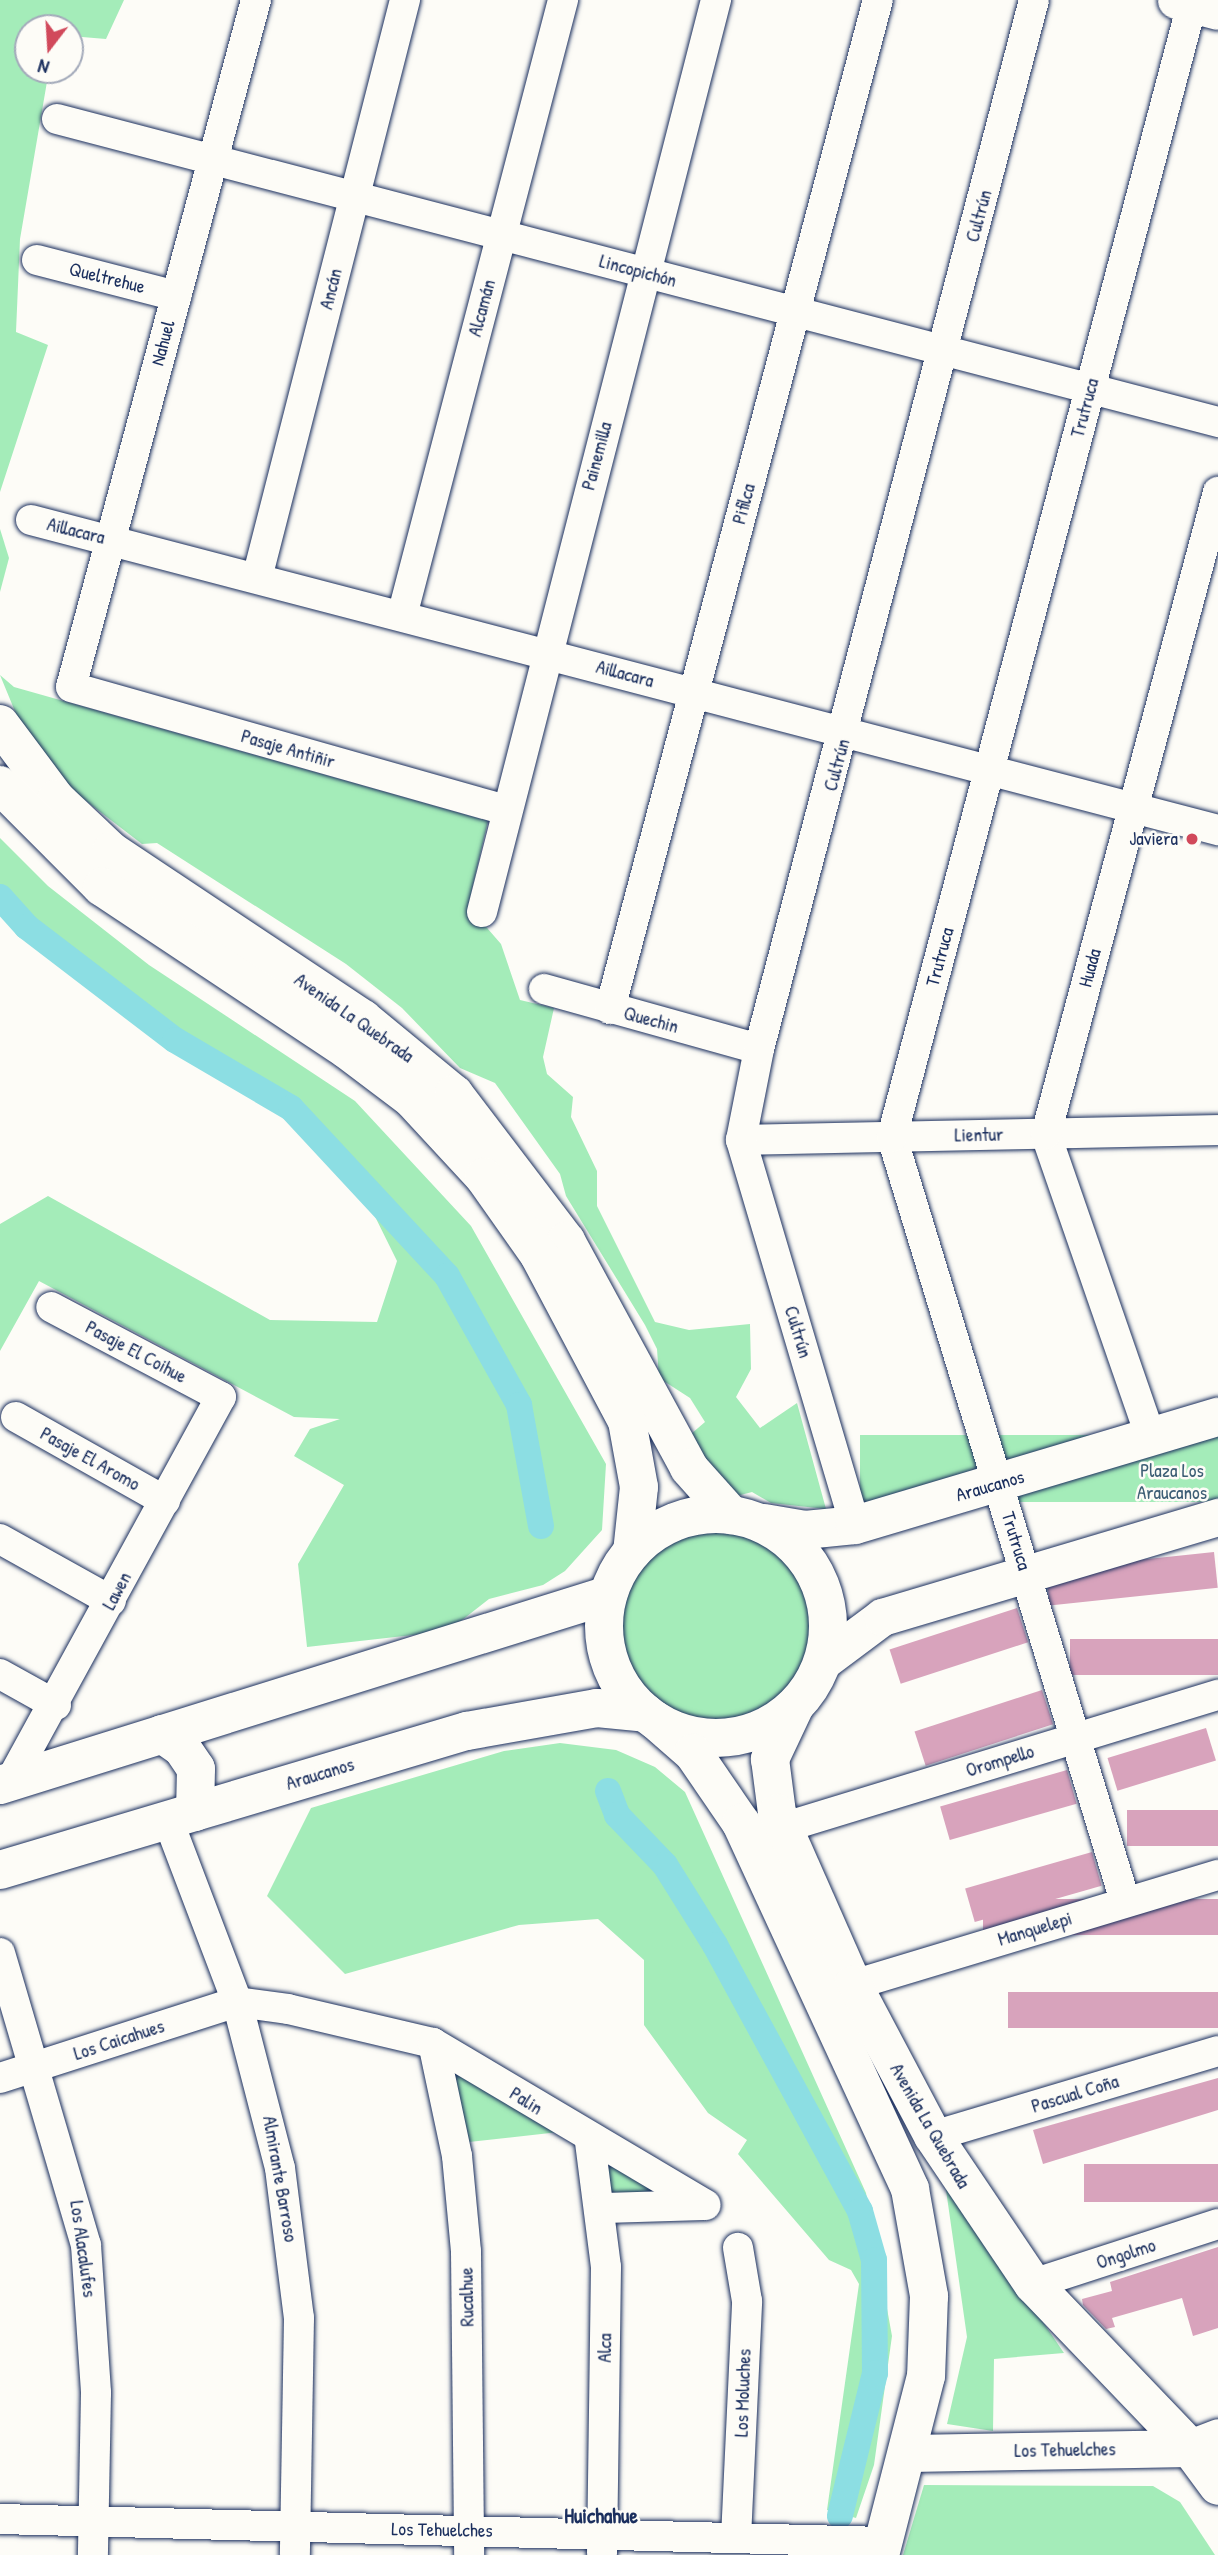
<!DOCTYPE html>
<meta charset="utf-8">
<style>
body{margin:0}
#map{position:relative;width:1218px;height:2555px;overflow:hidden;background:#fdfcf7;font-family:"Patrick Hand",sans-serif}
div>[style]{position:absolute}
[style*='--x']{left:calc(var(--x)*1px);top:calc(var(--y)*1px);width:calc(var(--w)*1px);rotate:calc(var(--a)*1deg)}
.green>*{inset:0;background:#a4ecb9;transform-origin:0 0}
.round{border-radius:50%}
.canal>*{height:26px;margin:-13px;padding:0 13px;transform-origin:13px;border-radius:13px;background:#8cdee3}
.building>*{inset:0;background:#d8a3bc;transform-origin:0 0}
.roads{filter:drop-shadow(0 0 2px #1b2f5e) drop-shadow(0 0 2px #1b2f5e)}
.minor>*{height:30px;margin:-15px;padding:0 15px;transform-origin:15px;border-radius:15px;background:#fdfcf7}
.tertiary>*{height:37px;margin:-18.5px;padding:0 18.5px;transform-origin:18.5px;border-radius:18.5px;background:#fdfcf7}
.secondary>*{height:38px;margin:-19px;padding:0 19px;transform-origin:19px;border-radius:19px;background:#fdfcf7}
.secondary>.ring{margin:-19px;padding:0;box-sizing:content-box;background:none;border:38px solid #fdfcf7;border-radius:50%}
.dots>*{width:19px;height:19px;translate:-50% -50%;box-sizing:border-box;border:4px solid #fdfcf7;border-radius:50%}
span{translate:-50% -50%;white-space:nowrap;text-align:center;line-height:1.15;-webkit-text-stroke:5px #fdfcf7;paint-order:stroke}
.street-label{font-size:19px;color:#1b2f5e}
.poi-label{font-size:19px;color:#1b2f5e}
.right{translate:-100% -50%;text-align:right}
.park-label{font-size:19px;color:#3d5e75}
.neighbourhood-label{font-size:21px;color:#1b2f5e;font-weight:700}
.north{position:absolute;left:14px;top:14px;width:70px;height:70px;box-sizing:border-box;background:#fdfcf7;border:2px solid #a3aaba;border-radius:50%;rotate:197deg;font-size:19px;font-weight:700;line-height:28px;text-align:center;color:#1b2f5e}
.north::after{content:'';display:block;margin:auto;width:24px;height:32px;background:#d1495b;clip-path:polygon(50% 0,100% 100%,50% 72%,0 100%)}
</style>
<div id="map">
<div class="green">
<div style="clip-path:polygon(0 0,124px 0,106px 39px,70px 36px,70px 28px,28px 28px,28px 70px,49px 70px,20px 239px,16px 332px,48px 345px,0 492px)"></div>
<div style="clip-path:polygon(0 529px,9px 558px,0 592px)"></div>
<div style="clip-path:polygon(0 675px,14px 687px,488px 821px,468px 906px,501px 944px,520px 1000px,554px 1008px,543px 1057px,547px 1074px,573px 1097px,571px 1117px,597px 1171px,597px 1206px,655px 1322px,689px 1330px,750px 1324px,751px 1369px,736px 1397px,760px 1428px,797px 1403px,826px 1509px,771px 1503px,752px 1492px,733px 1497px,684px 1440px,705px 1422px,690px 1398px,659px 1378px,657px 1349px,645px 1325px,566px 1196px,560px 1174px,495px 1083px,460px 1068px,402px 1008px,346px 964px,157px 843px,142px 844px,56px 778px,21px 726px)"></div>
<div style="clip-path:polygon(0 838px,48px 886px,149px 965px,355px 1101px,471px 1226px,606px 1464px,602px 1530px,565px 1571px,543px 1585px,489px 1599px,448px 1631px,307px 1647px,298px 1564px,344px 1485px,294px 1456px,310px 1429px,340px 1419px,294px 1417px,39px 1281px,0 1351px,0 1224px,48px 1196px,270px 1320px,377px 1322px,397px 1261px,351px 1168px,291px 1108px,175px 1040px,27px 927px,0 897px)"></div>
<div style="left:1218px;top:1435px;width:67px;height:358px;rotate:90deg"></div>
<div class="round" style="left:615px;top:1525px;width:202px;height:202px"></div>
<div style="clip-path:polygon(560px 1743px,616px 1750px,655px 1767px,685px 1792px,866px 2193px,892px 2336px,874px 2465px,856px 2518px,827px 2510px,859px 2284px,851px 2270px,829px 2260px,738px 2154px,747px 2140px,708px 2113px,644px 2025px,644px 1960px,598px 1919px,519px 1925px,345px 1974px,267px 1896px,311px 1808px,504px 1751px)"></div>
<div style="clip-path:polygon(453px 2066px,559px 2132px,469px 2142px)"></div>
<div style="clip-path:polygon(600px 2156px,678px 2198px,609px 2200px)"></div>
<div style="clip-path:polygon(944px 2176px,1064px 2353px,994px 2359px,993px 2431px,947px 2424px,967px 2337px)"></div>
<div style="clip-path:polygon(924px 2485px,1153px 2486px,1180px 2502px,1215px 2555px,903px 2555px)"></div>
</div>
<div class="canal">
<div style="--x:0;--y:897;--w:40;--a:48"></div>
<div style="--x:27;--y:927;--w:186;--a:37.4"></div>
<div style="--x:175;--y:1040;--w:134;--a:30.4"></div>
<div style="--x:291;--y:1108;--w:229;--a:47.1"></div>
<div style="--x:447;--y:1276;--w:148;--a:60.8"></div>
<div style="--x:519;--y:1405;--w:123;--a:79.7"></div>
<div style="--x:608;--y:1791;--w:26;--a:69"></div>
<div style="--x:617;--y:1815;--w:69;--a:46.2"></div>
<div style="--x:665;--y:1865;--w:94;--a:58"></div>
<div style="--x:715;--y:1945;--w:303;--a:61.4"></div>
<div style="--x:860;--y:2211;--w:51;--a:74.1"></div>
<div style="--x:874;--y:2260;--w:113;--a:89.5"></div>
<div style="--x:875;--y:2373;--w:147;--a:103.8"></div>
</div>
<div class="building">
<div style="left:1214px;top:1552px;width:36px;height:169px;rotate:84deg"></div>
<div style="left:1017px;top:1608px;width:36px;height:134px;rotate:72deg"></div>
<div style="left:1218px;top:1639px;width:36px;height:148px;rotate:90deg"></div>
<div style="left:1042px;top:1690px;width:36px;height:134px;rotate:72deg"></div>
<div style="left:1206px;top:1728px;width:34px;height:103px;rotate:73deg"></div>
<div style="left:1067px;top:1770px;width:35px;height:132px;rotate:74deg"></div>
<div style="left:1218px;top:1810px;width:36px;height:91px;rotate:90deg"></div>
<div style="left:1092px;top:1852px;width:35px;height:132px;rotate:74deg"></div>
<div style="left:1218px;top:1899px;width:36px;height:235px;rotate:90deg"></div>
<div style="left:1218px;top:1992px;width:36px;height:210px;rotate:90deg"></div>
<div style="clip-path:polygon(1218px 2078px,1218px 2110px,1043px 2164px,1033px 2130px)"></div>
<div style="left:1218px;top:2164px;width:38px;height:134px;rotate:90deg"></div>
<div style="clip-path:polygon(1218px 2247px,1218px 2328px,1193px 2336px,1182px 2298px,1112px 2318px,1115px 2327px,1106px 2329px,1083px 2305px,1082px 2299px,1112px 2291px,1110px 2282px)"></div>
</div>
<div class="roads">
<div class="minor">
<div style="--x:256;--y:0;--w:711;--a:105.07"></div>
<div style="--x:71;--y:687;--w:451;--a:15.8"></div>
<div style="--x:57;--y:119;--w:1200;--a:14.63"></div>
<div style="--x:37;--y:260;--w:144;--a:14.5"></div>
<div style="--x:31;--y:520;--w:1227;--a:14.64"></div>
<div style="--x:257;--y:578;--w:597;--a:-75.64"></div>
<div style="--x:402;--y:616;--w:637;--a:-75.35"></div>
<div style="--x:482;--y:912;--w:942;--a:-75.61"></div>
<div style="--x:544;--y:989;--w:223;--a:15.6"></div>
<div style="--x:610;--y:1009;--w:1044;--a:-75.13"></div>
<div style="--x:741;--y:1140;--w:477;--a:-1.2"></div>
<div style="--x:16;--y:1417;--w:171;--a:29.4"></div>
<div style="--x:1151;--y:1438;--w:322;--a:-109.1"></div>
<div style="--x:1046;--y:1134;--w:665;--a:-75"></div>
<div style="--x:855;--y:1525;--w:402;--a:-106.5"></div>
<div style="--x:741;--y:1140;--w:93;--a:-78.8"></div>
<div style="--x:759;--y:1049;--w:1084;--a:-75.31"></div>
<div style="--x:0;--y:1539;--w:127;--a:29.2"></div>
<div style="--x:0;--y:1674;--w:64;--a:29"></div>
<div style="--x:10;--y:1782;--w:439;--a:-61.3"></div>
<div style="--x:221;--y:1397;--w:192;--a:-152.1"></div>
<div style="--x:168;--y:1820;--w:195;--a:69.2"></div>
<div style="--x:237;--y:2002;--w:171;--a:75.5"></div>
<div style="--x:280;--y:2168;--w:151;--a:82.8"></div>
<div style="--x:299;--y:2318;--w:237;--a:91"></div>
<div style="--x:782;--y:1828;--w:456;--a:-17"></div>
<div style="--x:1125;--y:1901;--w:799;--a:-106.96"></div>
<div style="--x:892;--y:1137;--w:1172;--a:-75.17"></div>
<div style="--x:0;--y:1953;--w:304;--a:73.6"></div>
<div style="--x:86;--y:2245;--w:148;--a:86.1"></div>
<div style="--x:96;--y:2393;--w:162;--a:91.1"></div>
<div style="--x:853;--y:1985;--w:381;--a:-16.8"></div>
<div style="--x:433;--y:2043;--w:116;--a:78"></div>
<div style="--x:457;--y:2156;--w:96;--a:84.6"></div>
<div style="--x:466;--y:2252;--w:303;--a:89.4"></div>
<div style="--x:0;--y:2078;--w:249;--a:-17.8"></div>
<div style="--x:237;--y:2002;--w:51;--a:7.8"></div>
<div style="--x:288;--y:2009;--w:149;--a:13.2"></div>
<div style="--x:433;--y:2043;--w:317;--a:30.7"></div>
<div style="--x:933;--y:2136;--w:297;--a:-16.6"></div>
<div style="--x:590;--y:2142;--w:126;--a:82.7"></div>
<div style="--x:606;--y:2267;--w:286;--a:90.8"></div>
<div style="--x:603;--y:2208;--w:102;--a:-1.7"></div>
<div style="--x:1033;--y:2284;--w:194;--a:-18"></div>
<div style="--x:0;--y:2519;--w:884;--a:1.49"></div>
<div style="--x:736;--y:2538;--w:237;--a:-87.3"></div>
<div style="--x:747;--y:2301;--w:54;--a:-99.6"></div>
</div>
<div class="tertiary">
<div style="--x:1176;--y:0;--w:43;--a:14.7"></div>
<div style="--x:823;--y:1661;--w:74;--a:-36.7"></div>
<div style="--x:882;--y:1617;--w:351;--a:-16.6"></div>
<div style="--x:910;--y:2453;--w:280;--a:-1"></div>
<div style="--x:1190;--y:2448;--w:30;--a:-21"></div>
</div>
<div class="secondary">
<div style="--x:0;--y:724;--w:94;--a:53.3"></div>
<div style="--x:56;--y:799;--w:76;--a:43.4"></div>
<div style="--x:111;--y:851;--w:303;--a:33.7"></div>
<div style="--x:363;--y:1019;--w:118;--a:39.5"></div>
<div style="--x:454;--y:1094;--w:185;--a:52.7"></div>
<div style="--x:566;--y:1241;--w:258;--a:61.5"></div>
<div style="--x:689;--y:1468;--w:63;--a:48.2"></div>
<div style="--x:0;--y:785;--w:144;--a:45"></div>
<div style="--x:102;--y:887;--w:293;--a:33.6"></div>
<div style="--x:346;--y:1049;--w:83;--a:37.1"></div>
<div style="--x:412;--y:1099;--w:106;--a:47.3"></div>
<div style="--x:484;--y:1177;--w:95;--a:54.8"></div>
<div style="--x:539;--y:1255;--w:188;--a:62.1"></div>
<div style="--x:627;--y:1421;--w:67;--a:79.7"></div>
<div style="--x:639;--y:1487;--w:65;--a:96.1"></div>
<div class="ring" style="left:604px;top:1514px;width:186px;height:186px"></div>
<div style="--x:764;--y:1523;--w:42;--a:9.7"></div>
<div style="--x:805;--y:1530;--w:50;--a:-5.7"></div>
<div style="--x:855;--y:1525;--w:379;--a:-16.6"></div>
<div style="--x:795;--y:1706;--w:59;--a:115.3"></div>
<div style="--x:770;--y:1759;--w:54;--a:82.6"></div>
<div style="--x:777;--y:1813;--w:188;--a:66.2"></div>
<div style="--x:853;--y:1985;--w:171;--a:62.1"></div>
<div style="--x:933;--y:2136;--w:179;--a:56"></div>
<div style="--x:1033;--y:2284;--w:227;--a:46.2"></div>
<div style="--x:1190;--y:2448;--w:47;--a:53.6"></div>
<div style="--x:655;--y:1720;--w:50;--a:41"></div>
<div style="--x:693;--y:1753;--w:85;--a:55.6"></div>
<div style="--x:741;--y:1823;--w:403;--a:65.2"></div>
<div style="--x:910;--y:2189;--w:109;--a:79.9"></div>
<div style="--x:929;--y:2296;--w:80;--a:92.1"></div>
<div style="--x:926;--y:2376;--w:185;--a:104.4"></div>
<div style="--x:162;--y:1734;--w:24;--a:35"></div>
<div style="--x:182;--y:1748;--w:25;--a:56"></div>
<div style="--x:196;--y:1769;--w:43;--a:91.3"></div>
<div style="--x:0;--y:1785;--w:637;--a:-17.35"></div>
<div style="--x:0;--y:1870;--w:487;--a:-16.6"></div>
<div style="--x:467;--y:1731;--w:132;--a:-10"></div>
<div style="--x:597;--y:1708;--w:49;--a:5.8"></div>
</div>
</div>
<div class="dots">
<div style="left:1192px;top:839px;background:#d1495b"></div>
</div>
<div class="street-label">
<span style="left:979px;top:216px;rotate:-75deg">Cultrún</span>
<span style="left:638px;top:271px;rotate:15deg">Lincopichón</span>
<span style="left:107px;top:278px;rotate:14deg">Queltrehue</span>
<span style="left:331px;top:289px;rotate:-76deg">Ancán</span>
<span style="left:482px;top:308px;rotate:-75deg">Alcamán</span>
<span style="left:163px;top:343px;rotate:-75deg">Nahuel</span>
<span style="left:1085px;top:408px;rotate:-75deg">Trutruca</span>
<span style="left:597px;top:456px;rotate:-75deg">Painemilla</span>
<span style="left:744px;top:504px;rotate:-75deg">Pifilca</span>
<span style="left:76px;top:531px;rotate:14deg">Aillacara</span>
<span style="left:625px;top:674px;rotate:15deg">Aillacara</span>
<span style="left:288px;top:749px;rotate:16deg">Pasaje Antiñir</span>
<span style="left:837px;top:765px;rotate:-75deg">Cultrún</span>
<span style="left:940px;top:957px;rotate:-75deg">Trutruca</span>
<span style="left:1090px;top:968px;rotate:-75deg">Huada</span>
<span style="left:354px;top:1018px;rotate:35deg">Avenida La Quebrada</span>
<span style="left:651px;top:1020px;rotate:15deg">Quechin</span>
<span style="left:979px;top:1135px;rotate:-1deg">Lientur</span>
<span style="left:798px;top:1332px;rotate:73deg">Cultrún</span>
<span style="left:136px;top:1352px;rotate:28deg">Pasaje El Coihue</span>
<span style="left:90px;top:1459px;rotate:29deg">Pasaje El Aromo</span>
<span style="left:990px;top:1486px;rotate:-16deg">Araucanos</span>
<span style="left:1016px;top:1541px;rotate:73deg">Trutruca</span>
<span style="left:117px;top:1591px;rotate:-62deg">Lawen</span>
<span style="left:1000px;top:1761px;rotate:-17deg">Orompello</span>
<span style="left:320px;top:1774px;rotate:-17deg">Araucanos</span>
<span style="left:1035px;top:1929px;rotate:-17deg">Manquelepi</span>
<span style="left:119px;top:2040px;rotate:-18deg">Los Caicahues</span>
<span style="left:1075px;top:2094px;rotate:-17deg">Pascual Coña</span>
<span style="left:526px;top:2101px;rotate:32deg">Palin</span>
<span style="left:930px;top:2126px;rotate:60deg">Avenida La Quebrada</span>
<span style="left:280px;top:2179px;rotate:80deg">Almirante Barroso</span>
<span style="left:83px;top:2249px;rotate:82deg">Los Alacalufes</span>
<span style="left:1126px;top:2254px;rotate:-18deg">Ongolmo</span>
<span style="left:467px;top:2297px;rotate:-91deg">Rucalhue</span>
<span style="left:605px;top:2348px;rotate:-89deg">Alca</span>
<span style="left:743px;top:2393px;rotate:-88deg">Los Moluches</span>
<span style="left:1065px;top:2450px;rotate:-1deg">Los Tehuelches</span>
<span style="left:442px;top:2530px;rotate:1deg">Los Tehuelches</span>
</div>
<div class="poi-label">
<span class="right" style="left:1178px;top:839px">Javiera</span>
</div>
<div class="park-label">
<span style="left:1172px;top:1482px">Plaza Los<br>Araucanos</span>
</div>
<div class="neighbourhood-label">
<span style="left:601px;top:2516px">Huichahue</span>
</div>
<div class="north">N</div>
</div>
